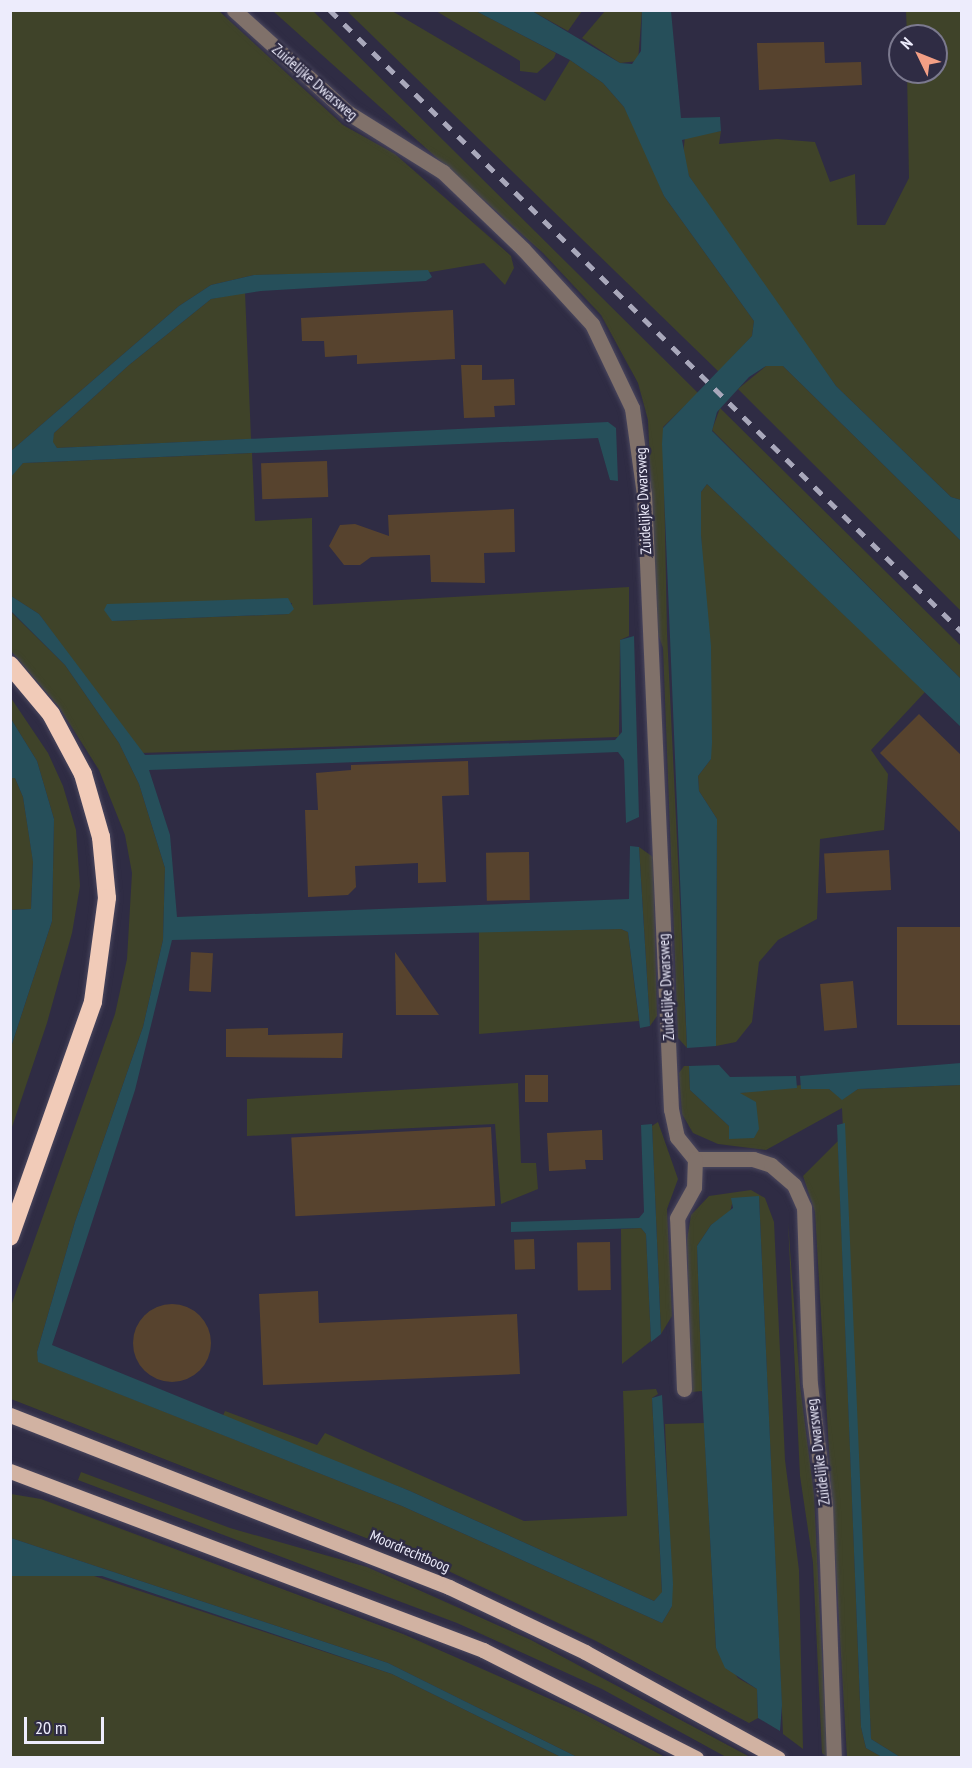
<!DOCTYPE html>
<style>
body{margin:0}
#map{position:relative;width:972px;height:1768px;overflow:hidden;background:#2f2c44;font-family:"PT Sans Narrow",sans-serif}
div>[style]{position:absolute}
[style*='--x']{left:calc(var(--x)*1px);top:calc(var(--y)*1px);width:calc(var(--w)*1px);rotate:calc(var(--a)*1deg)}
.green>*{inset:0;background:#3f4329}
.water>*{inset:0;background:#264f5a}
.building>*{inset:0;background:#57432e;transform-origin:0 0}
.round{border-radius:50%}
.roads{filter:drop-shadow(0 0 2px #4a475e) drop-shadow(0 0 2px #4a475e)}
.minor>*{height:15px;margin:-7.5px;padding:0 7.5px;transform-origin:7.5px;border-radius:7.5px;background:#80716a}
.major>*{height:15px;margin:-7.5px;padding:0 7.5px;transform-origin:7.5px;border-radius:7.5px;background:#d1b2a2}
.highway>*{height:18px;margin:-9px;padding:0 9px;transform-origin:9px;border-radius:9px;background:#f1cbb8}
.rail>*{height:4.5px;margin-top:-2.25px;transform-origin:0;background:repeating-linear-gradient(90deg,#a9a8bb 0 10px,transparent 0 20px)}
span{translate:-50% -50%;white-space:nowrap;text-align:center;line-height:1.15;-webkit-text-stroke:5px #2f2c44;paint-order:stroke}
.street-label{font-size:15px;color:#edecfc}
.frame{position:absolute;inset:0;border:12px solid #edecfc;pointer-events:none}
.north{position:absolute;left:888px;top:24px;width:60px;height:60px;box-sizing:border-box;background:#2f2c44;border:2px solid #7b798e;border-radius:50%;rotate:313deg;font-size:16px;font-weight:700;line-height:24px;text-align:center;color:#edecfc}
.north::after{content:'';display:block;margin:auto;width:21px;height:27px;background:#f39f85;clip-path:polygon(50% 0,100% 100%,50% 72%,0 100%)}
.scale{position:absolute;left:24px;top:1717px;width:80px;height:27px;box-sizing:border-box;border:3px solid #edecfc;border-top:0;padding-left:8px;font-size:18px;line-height:21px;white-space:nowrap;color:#edecfc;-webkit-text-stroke:4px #2f2c44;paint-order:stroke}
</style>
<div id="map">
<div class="green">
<div style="clip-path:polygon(10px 11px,219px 11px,343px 125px,395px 154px,511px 256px,514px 268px,505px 285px,484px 263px,431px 272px,254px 275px,211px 285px,179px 306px,11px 451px)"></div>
<div style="clip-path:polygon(273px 11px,313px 11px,698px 393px,663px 427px,667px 633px,687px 1048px,678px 1038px,663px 648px,658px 634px,648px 420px,638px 383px,601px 315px,543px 253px)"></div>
<div style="clip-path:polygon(347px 11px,392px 11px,545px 101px,570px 60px,603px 83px,624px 107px,641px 138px,664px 196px,754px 321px,752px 336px,719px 372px)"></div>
<div style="clip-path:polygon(436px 11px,476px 11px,556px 53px,554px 58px,537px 73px,520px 71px,520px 61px)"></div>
<div style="clip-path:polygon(532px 11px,582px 11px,568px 31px)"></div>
<div style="clip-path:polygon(605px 11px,642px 11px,638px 61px,620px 63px,582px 38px)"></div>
<div style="clip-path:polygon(906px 11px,961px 11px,961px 500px,951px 497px,836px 386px,746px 263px,689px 176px,683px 156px,685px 136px,721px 131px,719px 144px,777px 139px,815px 142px,830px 182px,855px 174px,857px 225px,885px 225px,909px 178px,907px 72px,936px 72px,936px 36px,907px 36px)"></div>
<div style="clip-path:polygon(245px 292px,251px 439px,57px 448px,52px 442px,54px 433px,129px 365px,211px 299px)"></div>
<div style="clip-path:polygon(766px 366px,783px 366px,961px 541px,961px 611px,738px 389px)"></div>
<div style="clip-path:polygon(720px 408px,961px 646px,961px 679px,712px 430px)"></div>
<div style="clip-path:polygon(evenodd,252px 453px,255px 521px,312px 518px,313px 605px,629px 587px,629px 636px,620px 640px,619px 737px,140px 753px,39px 614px,11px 596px,10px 477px,23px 463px,252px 453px,292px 603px,289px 614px,113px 621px,105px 610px,292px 603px)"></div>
<div style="clip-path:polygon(707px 484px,925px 692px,871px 750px,888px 774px,884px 830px,820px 839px,817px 919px,778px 940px,759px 962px,752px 1022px,736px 1042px,716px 1046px,717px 819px,699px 791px,698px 776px,711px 759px,701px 535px,701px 492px)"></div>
<div style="clip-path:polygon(10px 611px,65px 665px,119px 743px,139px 784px,165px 868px,163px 940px,143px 1027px,75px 1222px,37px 1352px,39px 1362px,402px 1506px,662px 1623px,672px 1606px,665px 1424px,704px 1423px,716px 1648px,738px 1678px,757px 1689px,758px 1718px,749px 1723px,596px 1641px,440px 1567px,11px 1399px,11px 1306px,115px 1014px,127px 959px,132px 873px,125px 835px,99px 770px,59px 707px,11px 651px)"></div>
<div style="clip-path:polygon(11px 698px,48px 753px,63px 786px,76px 830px,80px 886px,72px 933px,47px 1023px,11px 1130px,11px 1047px,52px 921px,54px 819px,37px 761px,11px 719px)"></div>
<div style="clip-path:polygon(10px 778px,15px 778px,23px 797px,33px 861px,31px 909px,11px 910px)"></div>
<div style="clip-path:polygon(639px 847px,653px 857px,657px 1016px,650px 1026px)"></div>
<div style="clip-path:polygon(621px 929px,628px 932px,639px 1021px,479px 1034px,479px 931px)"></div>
<div style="clip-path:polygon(684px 1066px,689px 1066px,690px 1090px,729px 1126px,729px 1138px,739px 1093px,801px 1085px,801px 1089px,829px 1089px,842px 1099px,858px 1089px,961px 1085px,961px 1757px,900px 1757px,871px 1739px,842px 1108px,766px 1150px,718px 1144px,693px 1133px,682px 1114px,679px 1073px)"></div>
<div style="clip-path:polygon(518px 1083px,521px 1163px,536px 1163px,538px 1189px,501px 1204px,495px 1124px,247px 1136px,247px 1099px)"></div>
<div style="clip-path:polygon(658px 1122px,678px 1179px,667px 1209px,672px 1316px,661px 1334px,652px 1126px)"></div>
<div style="clip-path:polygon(838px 1141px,861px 1727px,866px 1748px,882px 1757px,847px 1757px,815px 1212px,803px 1176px)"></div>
<div style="clip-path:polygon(751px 1190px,765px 1198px,774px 1222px,785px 1460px,799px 1570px,803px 1749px,783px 1734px,759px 1197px,733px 1200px,730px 1212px,711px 1225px,697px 1246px,702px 1391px,692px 1392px,687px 1240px,691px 1215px,709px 1196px)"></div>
<div style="clip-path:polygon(788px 1222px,800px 1385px,814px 1495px,827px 1757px,822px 1753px,813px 1563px,800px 1476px)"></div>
<div style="clip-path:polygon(641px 1228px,646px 1234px,651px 1341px,622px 1364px,621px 1229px)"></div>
<div style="clip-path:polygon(656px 1389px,658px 1394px,652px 1398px,662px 1593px,654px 1601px,410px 1491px,222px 1418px,225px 1411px,317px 1445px,325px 1433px,524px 1521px,627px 1516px,623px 1391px)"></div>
<div style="clip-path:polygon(81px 1472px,230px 1528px,367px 1567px,531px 1640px,750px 1757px,726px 1757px,602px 1689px,457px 1623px,78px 1480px)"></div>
<div style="clip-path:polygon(11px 1494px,41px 1499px,403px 1634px,584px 1714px,665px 1757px,577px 1757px,388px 1663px,11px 1538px)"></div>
<div style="clip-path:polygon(82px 1572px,392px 1674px,561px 1757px,11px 1758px,11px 1576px)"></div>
</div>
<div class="water">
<div style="clip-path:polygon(476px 11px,532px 11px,620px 63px,632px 64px,641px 51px,642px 11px,671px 11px,681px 118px,720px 117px,721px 131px,682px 140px,689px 176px,836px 386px,951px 497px,961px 500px,961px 541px,783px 366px,766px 366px,749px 377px,717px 412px,712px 431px,961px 679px,962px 728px,707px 484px,701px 492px,701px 535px,711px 646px,712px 743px,711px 759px,698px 776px,699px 791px,717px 819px,716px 1046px,687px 1048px,662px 444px,663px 428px,752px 336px,754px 321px,664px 196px,624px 107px,603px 83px,570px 60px)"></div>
<div style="clip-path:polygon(428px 270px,432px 277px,426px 281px,261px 291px,211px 299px,129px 365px,54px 433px,53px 442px,57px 448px,608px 422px,616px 428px,618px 481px,610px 480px,598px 438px,23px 463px,11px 477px,11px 451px,179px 306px,211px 285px,254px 275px)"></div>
<div style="clip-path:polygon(11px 596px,39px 614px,145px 755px,615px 740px,622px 732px,620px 640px,634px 636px,639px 817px,626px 823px,624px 760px,618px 752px,149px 770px,170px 835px,177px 917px,629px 899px,630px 846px,639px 847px,650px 1026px,640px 1028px,628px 932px,621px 929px,172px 940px,135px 1090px,52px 1345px,410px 1491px,654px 1601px,662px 1592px,652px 1398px,662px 1395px,673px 1584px,672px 1606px,662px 1623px,402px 1506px,38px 1362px,37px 1352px,75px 1222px,143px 1027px,163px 940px,165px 868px,139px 784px,119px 743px,65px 665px,11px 611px)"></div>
<div style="clip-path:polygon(288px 598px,294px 609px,289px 614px,112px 621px,104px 610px,107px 604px)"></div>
<div style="clip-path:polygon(11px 719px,37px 761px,54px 819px,52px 921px,11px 1047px,11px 910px,31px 909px,33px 862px,23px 797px,15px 778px,11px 778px)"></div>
<div style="clip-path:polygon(961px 1063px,961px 1085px,858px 1089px,842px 1100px,829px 1089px,801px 1089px,800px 1076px)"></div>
<div style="clip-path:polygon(719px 1065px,730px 1077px,796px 1076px,797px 1088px,740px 1093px,756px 1102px,759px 1129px,754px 1138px,729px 1139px,729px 1126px,690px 1090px,689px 1066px)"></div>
<div style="clip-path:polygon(845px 1123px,871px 1739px,900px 1757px,882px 1757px,866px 1748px,861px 1727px,837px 1125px)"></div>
<div style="clip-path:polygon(652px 1124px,661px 1334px,651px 1342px,646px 1234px,641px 1228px,511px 1232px,511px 1222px,639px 1218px,644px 1212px,641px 1125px)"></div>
<div style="clip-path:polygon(759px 1196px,782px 1705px,780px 1731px,758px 1718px,757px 1689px,725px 1668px,716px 1648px,702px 1391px,697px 1246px,711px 1225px,733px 1208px,731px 1198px)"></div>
<div style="clip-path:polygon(11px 1538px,388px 1663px,577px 1757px,561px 1757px,392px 1674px,102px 1576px,11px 1576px)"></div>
</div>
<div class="building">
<div style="clip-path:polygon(824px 42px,825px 63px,861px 62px,862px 85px,759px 90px,757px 43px)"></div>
<div style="clip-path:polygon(453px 310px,455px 359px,357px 364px,357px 355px,325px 357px,324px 341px,302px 341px,301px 318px)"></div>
<div style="clip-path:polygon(461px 365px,482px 365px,482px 380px,514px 379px,515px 405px,494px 406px,495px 417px,464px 418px)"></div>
<div style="left:327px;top:461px;width:36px;height:66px;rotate:88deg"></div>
<div style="clip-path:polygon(514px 509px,515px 552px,484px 553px,485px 583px,431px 582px,430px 555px,371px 557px,360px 565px,344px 565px,329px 546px,340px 525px,355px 524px,389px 536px,388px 515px)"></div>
<div style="clip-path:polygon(919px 714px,962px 756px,962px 834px,880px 753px)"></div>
<div style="clip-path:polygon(468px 761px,469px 795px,442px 796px,446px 882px,418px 883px,418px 863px,355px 866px,356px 887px,348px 895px,308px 897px,305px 810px,318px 810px,316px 773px,351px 770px,351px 765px)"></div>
<div style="left:889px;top:850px;width:40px;height:65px;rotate:87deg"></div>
<div style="left:529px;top:852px;width:48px;height:43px;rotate:89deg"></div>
<div style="left:962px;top:927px;width:98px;height:65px;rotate:90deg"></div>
<div style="left:191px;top:952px;width:22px;height:39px;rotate:3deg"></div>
<div style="clip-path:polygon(395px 952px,439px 1015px,396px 1015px)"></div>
<div style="left:853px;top:981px;width:47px;height:33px;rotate:85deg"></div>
<div style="clip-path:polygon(268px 1028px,268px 1035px,343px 1033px,342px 1058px,226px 1057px,226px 1029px)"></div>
<div style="left:525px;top:1075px;width:23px;height:27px"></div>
<div style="left:491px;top:1127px;width:79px;height:200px;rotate:87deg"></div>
<div style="clip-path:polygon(602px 1130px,603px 1160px,585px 1160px,586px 1169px,549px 1171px,547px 1133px)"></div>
<div style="left:534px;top:1239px;width:30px;height:20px;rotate:88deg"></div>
<div style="left:610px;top:1242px;width:48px;height:33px;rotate:89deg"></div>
<div style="clip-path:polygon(318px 1291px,319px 1323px,517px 1314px,520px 1374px,263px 1385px,259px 1294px)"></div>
<div class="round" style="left:133px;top:1304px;width:78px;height:78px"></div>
</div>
<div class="roads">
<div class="minor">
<div style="--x:234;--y:10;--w:152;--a:42.1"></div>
<div style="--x:347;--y:112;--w:113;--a:32"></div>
<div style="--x:443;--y:172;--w:111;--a:43.9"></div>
<div style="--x:523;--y:249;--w:102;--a:47.4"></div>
<div style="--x:592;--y:324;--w:93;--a:64.5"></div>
<div style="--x:632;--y:408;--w:87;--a:82.1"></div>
<div style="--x:644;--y:494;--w:616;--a:87.49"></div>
<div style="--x:671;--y:1109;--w:29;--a:78"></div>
<div style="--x:677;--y:1137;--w:28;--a:51"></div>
<div style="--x:695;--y:1159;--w:58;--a:0"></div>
<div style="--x:753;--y:1159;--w:19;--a:18"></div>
<div style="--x:771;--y:1165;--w:30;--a:41"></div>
<div style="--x:794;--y:1185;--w:24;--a:66"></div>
<div style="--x:804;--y:1207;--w:177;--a:88.1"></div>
<div style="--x:810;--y:1384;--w:121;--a:82.9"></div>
<div style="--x:825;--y:1504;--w:254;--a:88"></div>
<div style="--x:684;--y:1389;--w:171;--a:-92.3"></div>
<div style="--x:677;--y:1218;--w:35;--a:-61"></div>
<div style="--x:694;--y:1187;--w:28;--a:-88"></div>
</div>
<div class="major">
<div style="--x:10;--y:1415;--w:471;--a:21.4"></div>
<div style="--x:449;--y:1587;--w:151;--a:25.5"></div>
<div style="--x:585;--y:1652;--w:220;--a:28.8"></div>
<div style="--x:10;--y:1471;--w:506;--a:20.73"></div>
<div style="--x:483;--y:1650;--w:239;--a:26.9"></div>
</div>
<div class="highway">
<div style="--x:10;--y:665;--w:64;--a:50.1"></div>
<div style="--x:51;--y:714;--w:68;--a:61.9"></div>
<div style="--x:83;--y:774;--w:66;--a:74.1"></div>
<div style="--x:101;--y:837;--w:61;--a:84.4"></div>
<div style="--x:107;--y:898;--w:105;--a:97.7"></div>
<div style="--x:93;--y:1002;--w:249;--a:109.5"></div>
</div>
</div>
<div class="rail">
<div style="--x:330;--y:10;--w:887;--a:44.54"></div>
</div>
<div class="street-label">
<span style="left:315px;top:82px;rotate:41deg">Zuidelijke Dwarsweg</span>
<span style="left:643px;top:501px;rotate:-93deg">Zuidelijke Dwarsweg</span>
<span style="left:666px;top:987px;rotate:-93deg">Zuidelijke Dwarsweg</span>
<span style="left:818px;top:1452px;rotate:-97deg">Zuidelijke Dwarsweg</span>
<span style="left:410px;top:1551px;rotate:23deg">Moordrechtboog</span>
</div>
<div class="frame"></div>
<div class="north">N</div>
<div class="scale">20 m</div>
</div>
